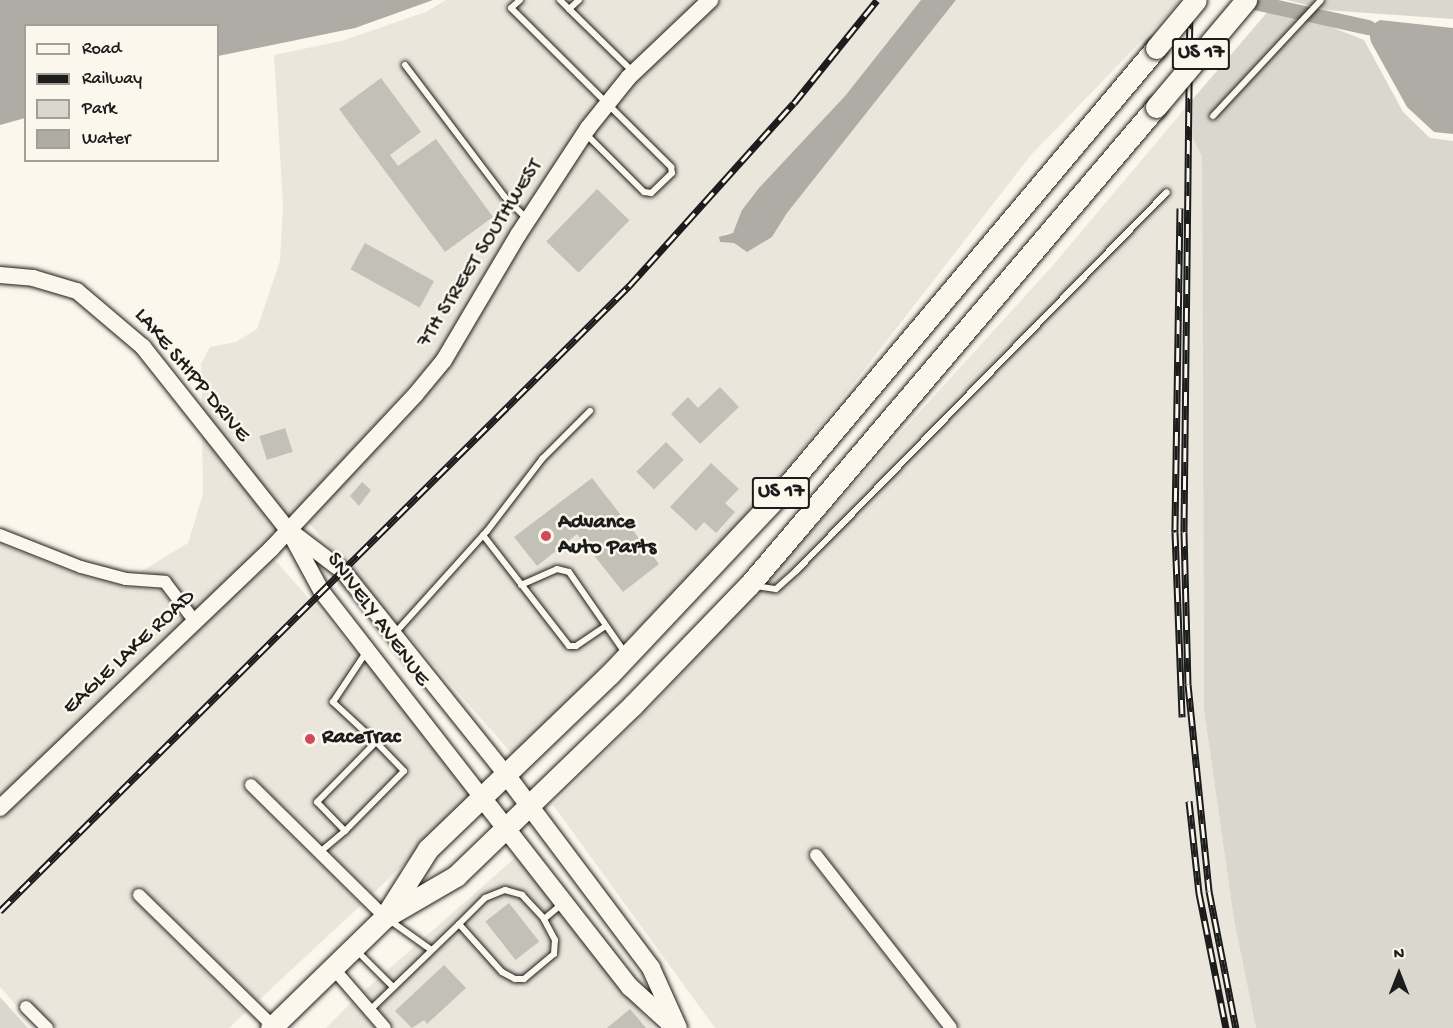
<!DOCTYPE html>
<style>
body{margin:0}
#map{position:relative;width:1453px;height:1028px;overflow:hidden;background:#fbf7ec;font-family:"Gochi Hand",sans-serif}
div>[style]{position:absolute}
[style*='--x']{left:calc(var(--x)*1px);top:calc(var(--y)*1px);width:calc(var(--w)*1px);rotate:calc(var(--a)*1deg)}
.built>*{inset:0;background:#eae6dc}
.green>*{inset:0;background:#dad7ce}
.water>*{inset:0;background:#afaca5}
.canal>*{height:15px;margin:-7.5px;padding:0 7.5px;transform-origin:7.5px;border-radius:7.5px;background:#afaca5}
.building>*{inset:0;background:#c3c0b8;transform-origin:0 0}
.roads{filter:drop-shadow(0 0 2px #1c1c1c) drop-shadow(0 0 2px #1c1c1c)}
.service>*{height:6px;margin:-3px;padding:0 3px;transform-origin:3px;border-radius:3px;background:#fbf7ec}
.minor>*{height:12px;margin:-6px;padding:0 6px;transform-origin:6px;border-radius:6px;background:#fbf7ec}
.tertiary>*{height:16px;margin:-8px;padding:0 8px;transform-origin:8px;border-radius:8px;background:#fbf7ec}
.secondary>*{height:18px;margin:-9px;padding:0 9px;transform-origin:9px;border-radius:9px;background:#fbf7ec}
.trunk>*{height:21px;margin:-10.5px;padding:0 10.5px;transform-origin:10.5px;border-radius:10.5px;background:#fbf7ec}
.rail>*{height:7px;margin-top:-3.5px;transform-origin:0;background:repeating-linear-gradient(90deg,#fbf7ec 0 14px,#1c1c1c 0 28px);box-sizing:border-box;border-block:2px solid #1c1c1c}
.bridges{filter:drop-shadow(0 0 2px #1c1c1c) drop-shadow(0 0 2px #1c1c1c)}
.trunk-bridge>*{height:21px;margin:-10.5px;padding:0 10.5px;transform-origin:10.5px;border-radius:10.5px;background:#fbf7ec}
.dots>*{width:16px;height:16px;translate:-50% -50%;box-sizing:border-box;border:3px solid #fbf7ec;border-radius:50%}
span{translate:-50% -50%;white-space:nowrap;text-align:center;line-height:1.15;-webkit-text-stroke:5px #fbf7ec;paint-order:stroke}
.shield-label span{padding:2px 4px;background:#fbf7ec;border:2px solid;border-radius:4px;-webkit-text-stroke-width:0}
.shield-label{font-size:21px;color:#1c1c1c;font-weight:700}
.street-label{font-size:22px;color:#1c1c1c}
.poi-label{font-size:22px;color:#1c1c1c;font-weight:700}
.left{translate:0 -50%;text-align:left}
.legend{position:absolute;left:24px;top:24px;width:195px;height:138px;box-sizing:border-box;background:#fbf7ec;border:2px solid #a29f99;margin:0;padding:8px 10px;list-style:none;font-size:18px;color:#1c1c1c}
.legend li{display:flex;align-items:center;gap:12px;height:30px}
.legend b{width:30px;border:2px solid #a29f99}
.north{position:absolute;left:1369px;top:944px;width:60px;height:60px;-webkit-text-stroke:4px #fbf7ec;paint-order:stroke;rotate:0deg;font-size:16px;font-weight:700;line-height:24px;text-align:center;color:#1c1c1c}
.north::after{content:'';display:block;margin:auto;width:21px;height:27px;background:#1c1c1c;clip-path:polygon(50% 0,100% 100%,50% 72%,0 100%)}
</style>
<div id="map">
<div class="built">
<div style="clip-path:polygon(446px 0,699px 0,608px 89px,559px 156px,438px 355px,289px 519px,202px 408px,201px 364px,210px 347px,236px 342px,257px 329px,280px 261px,283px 205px,274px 55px,341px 41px,426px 12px)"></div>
<div style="clip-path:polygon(722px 0,921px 0,845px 96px,785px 163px,733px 233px,724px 234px,739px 247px,772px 237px,787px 213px,956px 0,1181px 0,1031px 155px,763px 500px,514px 756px,308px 522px,449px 365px,524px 240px,594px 133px,634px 83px)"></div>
<div style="clip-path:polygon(1192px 100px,1192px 137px,1202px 157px,1204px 710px,1234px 920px,1256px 1028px,960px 1028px,817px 844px,806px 855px,941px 1028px,715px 1028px,553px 805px,665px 692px,1055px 263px)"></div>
<div style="clip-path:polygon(202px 434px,279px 530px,197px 612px,170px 577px,142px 571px,188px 543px,203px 494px)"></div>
<div style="clip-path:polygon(0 544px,79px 575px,125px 587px,161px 590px,186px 622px,0 797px)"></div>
<div style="clip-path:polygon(273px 558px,376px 674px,472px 798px,373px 894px,250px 773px,241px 786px,361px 905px,258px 1001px,139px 884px,129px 896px,246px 1012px,229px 1028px,57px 1028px,25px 996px,17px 1006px,0 987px,0 819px)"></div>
<div style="clip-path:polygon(517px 856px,654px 1028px,394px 1028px,364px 991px)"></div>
<div style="clip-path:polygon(352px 1002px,375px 1028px,326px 1028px)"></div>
</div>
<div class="green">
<div style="clip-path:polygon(1287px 0,1453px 0,1453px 19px,1325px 10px)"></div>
<div style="clip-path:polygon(1270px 9px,1316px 21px,1364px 40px,1403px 112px,1430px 138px,1453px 141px,1453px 1028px,1256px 1028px,1234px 920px,1204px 710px,1202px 157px,1192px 137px,1192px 100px)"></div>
<div style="clip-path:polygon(0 997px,28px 1028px,0 1028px)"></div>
</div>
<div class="water">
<div style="clip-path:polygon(0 0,433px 0,355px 28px,218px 56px,218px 26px,26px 26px,25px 118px,0 125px)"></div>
<div style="clip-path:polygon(921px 0,956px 0,787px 213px,772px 237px,747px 252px,734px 243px,720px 242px,719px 237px,733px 233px,742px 210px,759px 188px,845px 96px)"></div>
<div style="clip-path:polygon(1380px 20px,1453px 28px,1453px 134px,1434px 132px,1407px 107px,1371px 42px,1368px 27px)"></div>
</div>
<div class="canal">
<div style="--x:1245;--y:0;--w:126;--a:12.4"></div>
</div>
<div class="building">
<div style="clip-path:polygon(381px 78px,421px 132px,390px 155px,398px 166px,436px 139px,493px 217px,445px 252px,339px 109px)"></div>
<div style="left:597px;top:189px;width:45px;height:73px;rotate:44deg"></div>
<div style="left:365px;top:243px;width:79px;height:30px;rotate:29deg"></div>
<div style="clip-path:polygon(720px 387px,739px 407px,700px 444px,671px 414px,688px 397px,698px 408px)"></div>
<div style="left:285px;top:428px;width:25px;height:27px;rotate:72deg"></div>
<div style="left:666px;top:442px;width:25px;height:42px;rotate:45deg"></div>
<div style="clip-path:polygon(711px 463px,739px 489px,725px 503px,735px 512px,716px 533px,704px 522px,696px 531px,670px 507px)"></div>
<div style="clip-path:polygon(592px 478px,659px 564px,623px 592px,577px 534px,537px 566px,514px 537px)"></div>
<div style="clip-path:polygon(362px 482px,371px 490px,359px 506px,350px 496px)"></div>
<div style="left:509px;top:903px;width:49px;height:30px;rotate:52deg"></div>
<div style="clip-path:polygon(444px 965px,466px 988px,427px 1024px,424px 1020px,412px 1028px,395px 1011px)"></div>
<div style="clip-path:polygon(630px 1009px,646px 1028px,607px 1028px)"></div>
</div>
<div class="roads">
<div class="service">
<div style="--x:520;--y:0;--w:12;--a:138"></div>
<div style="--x:511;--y:8;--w:226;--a:44.8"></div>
<div style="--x:671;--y:167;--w:6;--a:81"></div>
<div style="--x:672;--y:173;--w:29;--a:136"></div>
<div style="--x:651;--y:193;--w:7;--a:-172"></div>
<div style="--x:644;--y:192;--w:82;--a:-135"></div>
<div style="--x:560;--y:0;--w:13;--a:45"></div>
<div style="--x:579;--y:0;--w:13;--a:138"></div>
<div style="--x:569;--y:9;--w:88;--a:44.5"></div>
<div style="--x:405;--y:65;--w:164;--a:52.9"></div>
<div style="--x:504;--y:196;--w:31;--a:45"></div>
<div style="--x:1213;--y:116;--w:158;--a:-47"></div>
<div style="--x:483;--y:535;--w:140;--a:52.2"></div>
<div style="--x:569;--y:646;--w:7;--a:0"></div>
<div style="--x:576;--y:646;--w:36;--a:-34"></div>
<div style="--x:521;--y:585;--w:39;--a:-24"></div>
<div style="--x:557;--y:569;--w:12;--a:14"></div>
<div style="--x:569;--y:572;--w:98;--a:55.3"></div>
<div style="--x:756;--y:586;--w:20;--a:9"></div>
<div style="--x:776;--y:589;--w:27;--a:-42"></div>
<div style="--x:796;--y:571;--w:530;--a:-45.61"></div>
<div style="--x:395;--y:633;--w:137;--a:-48"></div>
<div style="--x:487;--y:531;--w:91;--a:-52.6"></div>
<div style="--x:542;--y:459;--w:68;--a:-45"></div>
<div style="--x:345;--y:831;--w:84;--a:-45.5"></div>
<div style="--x:404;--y:771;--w:40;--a:-134"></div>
<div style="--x:320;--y:852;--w:33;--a:-40"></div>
<div style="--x:345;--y:831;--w:40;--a:-134"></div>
<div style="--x:317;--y:802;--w:84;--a:-45.5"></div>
<div style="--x:376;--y:742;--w:59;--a:-137.1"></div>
<div style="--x:333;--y:702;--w:61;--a:-56.3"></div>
<div style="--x:388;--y:919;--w:52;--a:35.5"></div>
<div style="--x:459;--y:924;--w:37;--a:-45"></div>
<div style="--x:485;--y:898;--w:22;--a:-22"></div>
<div style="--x:505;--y:890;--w:18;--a:16"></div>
<div style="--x:522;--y:895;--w:33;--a:47"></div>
<div style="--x:355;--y:949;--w:54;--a:45"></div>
<div style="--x:370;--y:1010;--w:124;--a:-44"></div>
<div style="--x:459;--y:924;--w:64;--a:48.1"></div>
<div style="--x:502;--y:972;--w:15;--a:28"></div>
<div style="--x:515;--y:979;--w:9;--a:0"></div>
<div style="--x:524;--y:979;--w:39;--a:-40"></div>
<div style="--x:554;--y:954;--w:14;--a:-86"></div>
<div style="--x:555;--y:940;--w:24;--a:-118"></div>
<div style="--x:544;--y:919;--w:25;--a:-40"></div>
</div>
<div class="minor">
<div style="--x:0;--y:535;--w:87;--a:21.6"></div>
<div style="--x:81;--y:567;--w:47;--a:14.9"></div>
<div style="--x:126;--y:579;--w:39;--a:4"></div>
<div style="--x:165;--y:582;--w:51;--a:52.9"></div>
<div style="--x:251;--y:785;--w:188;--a:44.6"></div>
<div style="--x:816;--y:855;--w:219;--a:52"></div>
<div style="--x:139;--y:895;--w:187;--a:44.4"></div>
<div style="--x:333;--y:968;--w:79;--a:49.1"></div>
<div style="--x:26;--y:1007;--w:30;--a:45"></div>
</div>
<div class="tertiary">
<div style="--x:0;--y:275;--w:33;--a:5"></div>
<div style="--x:33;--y:278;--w:46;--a:16.5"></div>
<div style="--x:77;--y:291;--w:87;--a:40.3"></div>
<div style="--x:143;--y:347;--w:235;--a:51.6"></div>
<div style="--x:289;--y:531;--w:69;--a:61.6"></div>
<div style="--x:322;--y:592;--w:262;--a:52.1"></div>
<div style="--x:294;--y:534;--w:61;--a:37.1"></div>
<div style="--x:343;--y:571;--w:263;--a:51.3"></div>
<div style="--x:0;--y:808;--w:375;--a:-43.7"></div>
<div style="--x:271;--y:549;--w:212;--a:-46.9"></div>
<div style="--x:416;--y:394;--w:44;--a:-50.5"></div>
<div style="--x:444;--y:360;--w:145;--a:-59.4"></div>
<div style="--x:518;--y:235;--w:128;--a:-56.8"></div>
<div style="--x:588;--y:128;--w:65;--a:-51.2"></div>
<div style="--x:629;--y:77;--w:112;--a:-43.5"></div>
</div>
<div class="secondary">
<div style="--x:507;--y:776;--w:240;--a:53.1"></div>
<div style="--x:651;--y:968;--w:66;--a:65.8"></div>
<div style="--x:483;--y:799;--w:239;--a:52"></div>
<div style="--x:630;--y:987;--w:59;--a:42.3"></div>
</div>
<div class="trunk">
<div style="--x:389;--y:915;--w:78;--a:-30.2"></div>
<div style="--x:456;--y:876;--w:246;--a:-44"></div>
<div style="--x:633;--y:705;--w:168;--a:-46"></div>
<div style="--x:750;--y:584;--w:626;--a:-49.6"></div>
<div style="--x:271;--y:1028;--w:159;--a:-44.2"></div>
<div style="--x:385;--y:917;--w:80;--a:-57.7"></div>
<div style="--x:428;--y:849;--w:252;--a:-43.9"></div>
<div style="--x:610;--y:674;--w:260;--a:-46.7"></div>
<div style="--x:788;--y:485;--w:571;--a:-49.9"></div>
</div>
</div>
<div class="rail">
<div style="--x:1190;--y:0;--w:532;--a:90.65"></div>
<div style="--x:1184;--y:532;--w:152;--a:88.5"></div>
<div style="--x:1188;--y:684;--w:208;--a:84.2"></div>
<div style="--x:1209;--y:891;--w:140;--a:78.9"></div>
<div style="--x:1180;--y:208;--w:324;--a:90.9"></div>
<div style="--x:1175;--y:532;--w:185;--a:87.8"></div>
<div style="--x:1189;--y:801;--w:93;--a:83.8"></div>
<div style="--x:1199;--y:893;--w:138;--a:78.7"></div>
<div style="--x:0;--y:911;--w:887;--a:-44.82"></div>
<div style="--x:629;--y:286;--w:246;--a:-48"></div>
<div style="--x:794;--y:103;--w:132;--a:-51.1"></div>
</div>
<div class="bridges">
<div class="trunk-bridge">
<div style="--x:1156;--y:48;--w:62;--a:-50.2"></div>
<div style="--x:1156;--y:107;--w:140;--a:-49.9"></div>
</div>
</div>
<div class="dots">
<div style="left:546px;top:536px;background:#d1495b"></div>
<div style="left:310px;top:739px;background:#d1495b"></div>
</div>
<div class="shield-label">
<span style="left:1201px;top:54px">US 17</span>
<span style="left:781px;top:493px">US 17</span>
</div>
<div class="street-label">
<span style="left:481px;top:254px;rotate:-58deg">7TH STREET SOUTHWEST</span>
<span style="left:191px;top:376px;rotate:50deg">LAKE SHIPP DRIVE</span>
<span style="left:377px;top:620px;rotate:54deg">SNIVELY AVENUE</span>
<span style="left:130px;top:653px;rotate:-43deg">EAGLE LAKE ROAD</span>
</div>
<div class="poi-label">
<span class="left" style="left:558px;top:536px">Advance<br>Auto Parts</span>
<span class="left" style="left:322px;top:739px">RaceTrac</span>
</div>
<ul class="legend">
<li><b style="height:8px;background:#fbf7ec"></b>Road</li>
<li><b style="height:8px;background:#1c1c1c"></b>Railway</li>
<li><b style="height:16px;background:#dad7ce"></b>Park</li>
<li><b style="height:16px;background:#afaca5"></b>Water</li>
</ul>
<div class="north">N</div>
</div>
